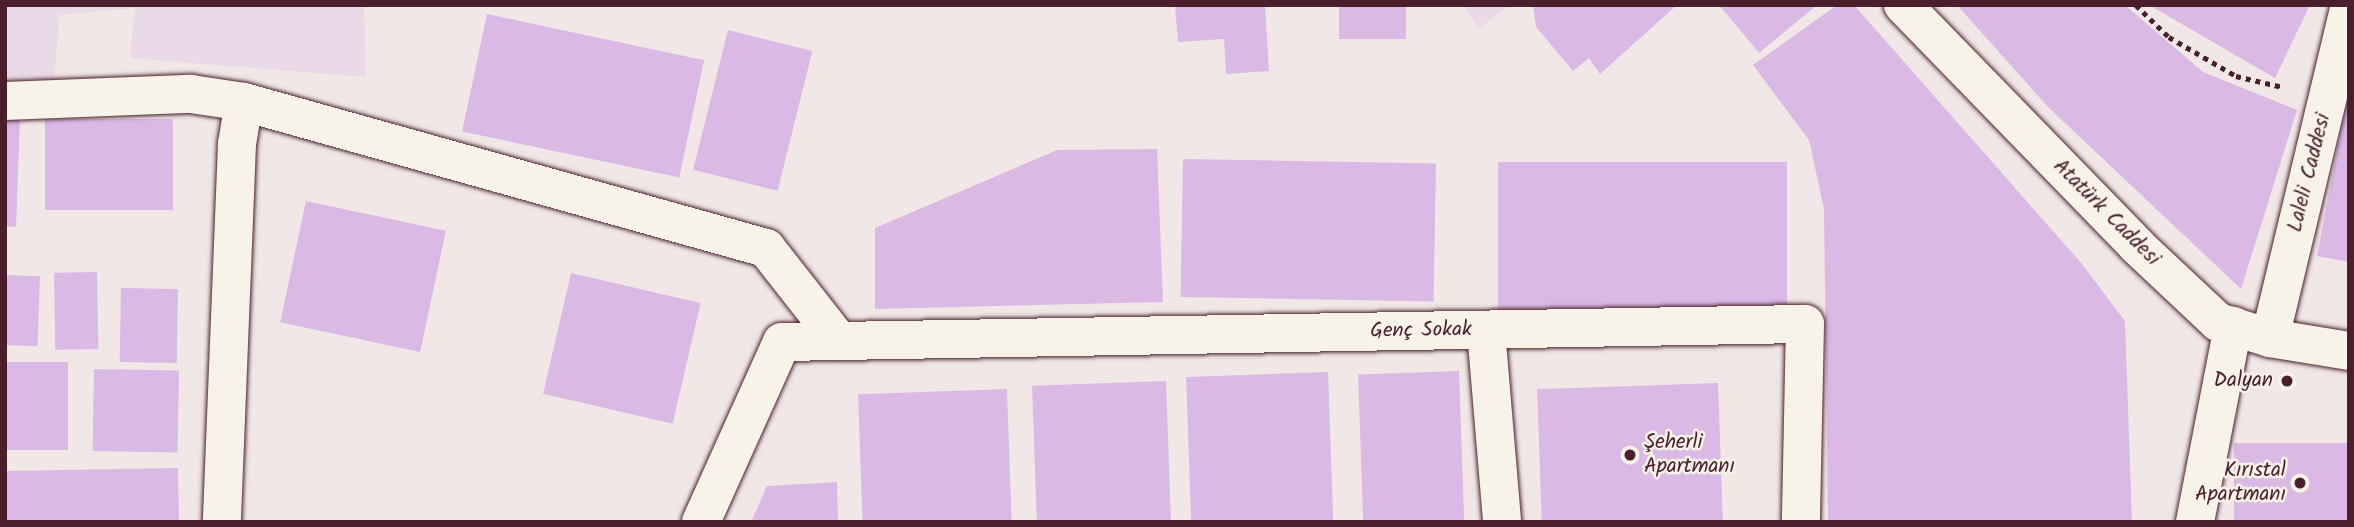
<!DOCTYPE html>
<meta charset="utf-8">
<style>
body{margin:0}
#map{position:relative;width:2354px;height:527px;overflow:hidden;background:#f1e7e7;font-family:Kalam,sans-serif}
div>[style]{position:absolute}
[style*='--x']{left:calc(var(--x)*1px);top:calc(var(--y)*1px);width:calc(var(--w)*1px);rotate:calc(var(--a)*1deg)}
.built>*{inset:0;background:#ead9e6}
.building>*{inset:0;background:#dbb9e5;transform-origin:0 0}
.path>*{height:4.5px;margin-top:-2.25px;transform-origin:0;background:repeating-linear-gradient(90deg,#4a1f2b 0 5px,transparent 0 10px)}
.roads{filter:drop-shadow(0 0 2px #4a1f2b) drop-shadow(0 0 2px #4a1f2b)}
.minor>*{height:38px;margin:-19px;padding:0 19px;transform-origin:19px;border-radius:19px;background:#f7f3e8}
.tertiary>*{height:38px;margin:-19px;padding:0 19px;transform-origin:19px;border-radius:19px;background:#f7f3e8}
.dots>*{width:19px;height:19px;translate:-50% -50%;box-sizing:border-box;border:4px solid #f7f3e8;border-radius:50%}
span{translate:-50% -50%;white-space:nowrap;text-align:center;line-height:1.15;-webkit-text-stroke:5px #f7f3e8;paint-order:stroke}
.street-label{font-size:21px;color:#4a1f2b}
.poi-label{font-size:21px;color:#4a1f2b}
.right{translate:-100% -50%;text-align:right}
.left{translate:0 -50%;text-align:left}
.frame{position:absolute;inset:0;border:7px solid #4a1f2b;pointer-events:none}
</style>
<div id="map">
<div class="built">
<div style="clip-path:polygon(5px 5px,364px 5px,366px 77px,130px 58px,135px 8px,59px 15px,54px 87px,5px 86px)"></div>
<div style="clip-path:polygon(1463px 5px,1511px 5px,1479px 28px)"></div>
</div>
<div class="building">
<div style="clip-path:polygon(1175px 5px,1265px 5px,1269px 71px,1226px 74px,1224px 39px,1178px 42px)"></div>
<div style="left:1339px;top:5px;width:67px;height:34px"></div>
<div style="clip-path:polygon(1533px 5px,1677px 5px,1600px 74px,1589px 58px,1573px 71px,1536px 27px)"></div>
<div style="clip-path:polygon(1719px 5px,1817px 5px,1759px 53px)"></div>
<div style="clip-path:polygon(1837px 5px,1854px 5px,2082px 264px,2125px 321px,2132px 522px,1828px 522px,1824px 209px,1809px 140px,1753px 65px)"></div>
<div style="clip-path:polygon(1957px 5px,2125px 5px,2203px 72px,2297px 110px,2241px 289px,2048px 107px)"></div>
<div style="clip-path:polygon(2149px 5px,2310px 5px,2275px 78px)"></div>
<div style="left:487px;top:14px;width:222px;height:120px;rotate:12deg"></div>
<div style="left:728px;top:30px;width:87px;height:144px;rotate:14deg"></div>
<div style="clip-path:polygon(2347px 99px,2349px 99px,2349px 262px,2317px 256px)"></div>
<div style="clip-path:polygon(5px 117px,20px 117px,16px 227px,5px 226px)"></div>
<div style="left:173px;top:119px;width:91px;height:128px;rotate:90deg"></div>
<div style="clip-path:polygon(1157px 149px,1163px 302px,875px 309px,875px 228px,1057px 150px)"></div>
<div style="left:1183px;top:159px;width:253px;height:138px;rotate:1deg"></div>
<div style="left:1498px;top:162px;width:289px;height:150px"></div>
<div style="left:306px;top:201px;width:143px;height:124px;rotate:12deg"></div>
<div style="left:97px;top:272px;width:77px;height:43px;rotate:89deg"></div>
<div style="left:571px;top:273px;width:133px;height:124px;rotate:13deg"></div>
<div style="left:5px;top:275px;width:35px;height:70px;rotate:2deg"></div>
<div style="left:121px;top:288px;width:57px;height:74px;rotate:1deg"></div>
<div style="left:68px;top:362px;width:88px;height:63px;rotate:90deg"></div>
<div style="left:94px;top:369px;width:85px;height:82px;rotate:1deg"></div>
<div style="left:1459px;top:371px;width:151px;height:101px;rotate:88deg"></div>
<div style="left:1328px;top:372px;width:150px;height:142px;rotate:88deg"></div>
<div style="left:1166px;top:381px;width:141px;height:134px;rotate:88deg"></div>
<div style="left:1718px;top:383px;width:139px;height:181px;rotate:88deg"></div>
<div style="left:1007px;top:389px;width:133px;height:149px;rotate:88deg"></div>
<div style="left:2349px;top:443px;width:79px;height:115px;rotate:90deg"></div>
<div style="left:178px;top:468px;width:54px;height:173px;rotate:89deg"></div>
<div style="clip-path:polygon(837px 482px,838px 522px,751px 522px,767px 486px)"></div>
</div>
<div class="path">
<div style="--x:2136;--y:5;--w:46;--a:44.1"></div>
<div style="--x:2169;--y:37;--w:78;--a:30.2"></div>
<div style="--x:2236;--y:76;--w:48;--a:13.2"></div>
</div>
<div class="roads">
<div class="minor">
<div style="--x:5;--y:101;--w:186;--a:-2.2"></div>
<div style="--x:191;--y:94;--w:54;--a:8.6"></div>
<div style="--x:244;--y:102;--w:43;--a:99.5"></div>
<div style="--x:237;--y:144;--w:378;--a:92.3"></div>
<div style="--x:244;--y:102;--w:542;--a:15.63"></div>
<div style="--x:766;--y:248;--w:118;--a:51.9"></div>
<div style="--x:1486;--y:330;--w:193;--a:85.2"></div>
<div style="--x:2270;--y:338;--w:80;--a:9.3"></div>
<div style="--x:701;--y:522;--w:197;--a:-65.8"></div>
<div style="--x:782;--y:342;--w:1023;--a:-1.01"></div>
<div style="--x:1805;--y:324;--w:198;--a:91.2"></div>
<div style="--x:2195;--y:522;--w:200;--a:-79"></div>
</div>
<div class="tertiary">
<div style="--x:1903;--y:5;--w:334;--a:45.8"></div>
<div style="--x:2136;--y:245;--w:112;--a:43.2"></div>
<div style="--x:2218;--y:322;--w:54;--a:17.1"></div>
<div style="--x:2270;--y:338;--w:339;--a:-76.5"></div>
</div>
</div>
<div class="dots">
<div style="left:2287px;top:381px;background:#4a1f2b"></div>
<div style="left:1630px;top:455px;background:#4a1f2b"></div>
<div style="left:2300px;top:483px;background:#4a1f2b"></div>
</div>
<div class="street-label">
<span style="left:2310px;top:173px;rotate:-76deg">Laleli Caddesi</span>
<span style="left:2106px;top:213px;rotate:45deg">Atatürk Caddesi</span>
<span style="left:1421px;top:331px;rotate:-1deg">Genç Sokak</span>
</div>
<div class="poi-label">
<span class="right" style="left:2273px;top:381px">Dalyan</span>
<span class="left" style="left:1644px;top:455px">Şeherli<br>Apartmanı</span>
<span class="right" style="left:2286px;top:483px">Kırıstal<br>Apartmanı</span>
</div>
<div class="frame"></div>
</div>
